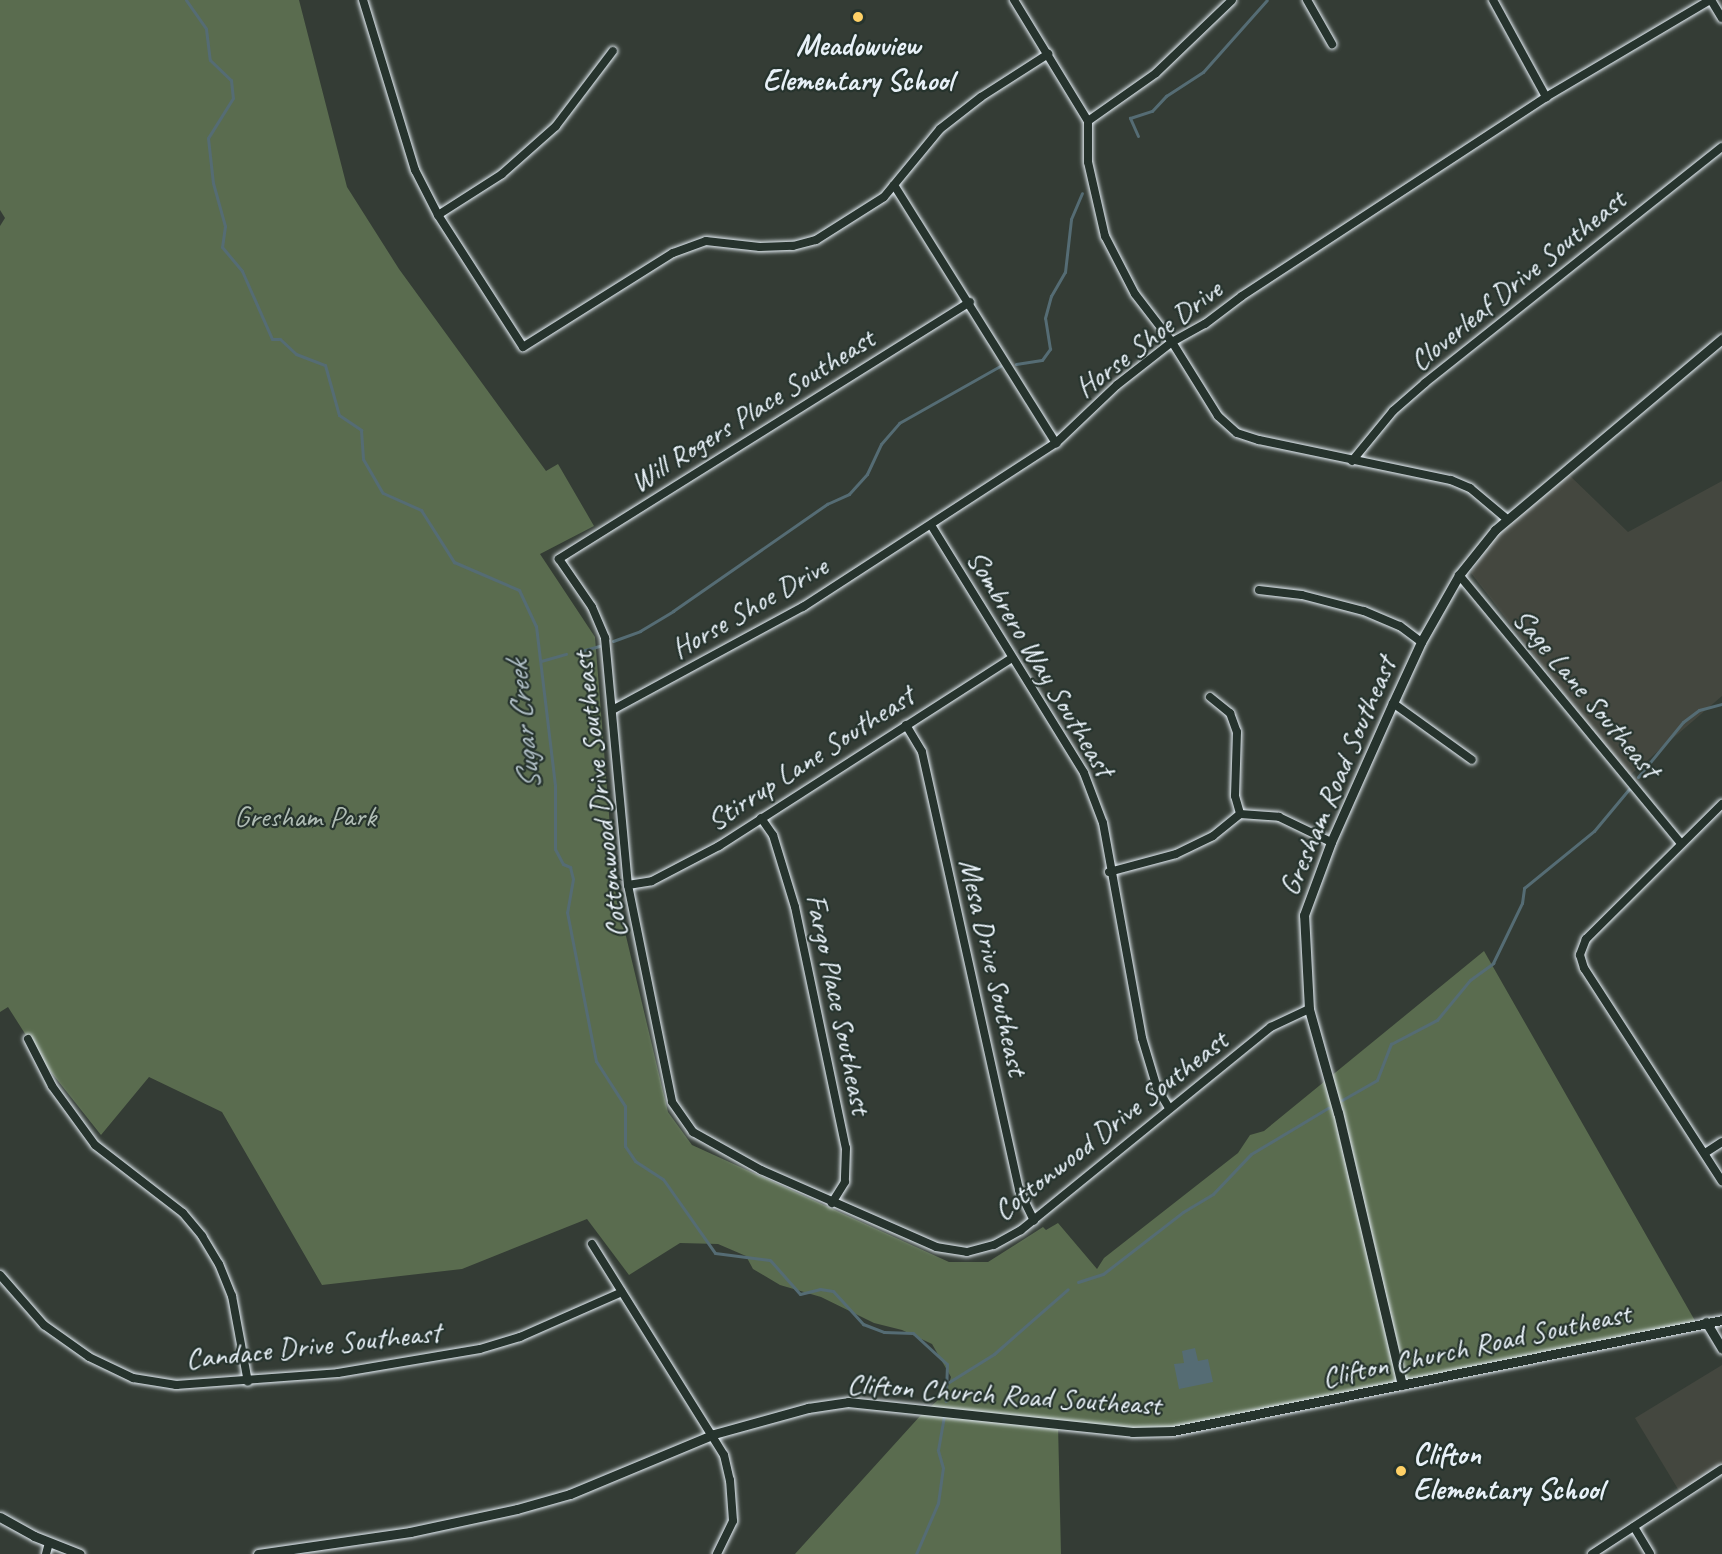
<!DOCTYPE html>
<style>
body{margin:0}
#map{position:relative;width:1722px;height:1554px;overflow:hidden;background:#343c35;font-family:Caveat,sans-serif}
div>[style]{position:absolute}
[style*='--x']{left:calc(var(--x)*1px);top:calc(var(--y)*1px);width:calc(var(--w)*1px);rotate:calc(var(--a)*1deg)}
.built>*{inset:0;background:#44473f}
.green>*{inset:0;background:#5a6c4f}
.water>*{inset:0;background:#556c74}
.stream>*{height:3px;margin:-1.5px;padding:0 1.5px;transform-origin:1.5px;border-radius:1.5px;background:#556c74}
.roads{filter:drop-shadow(0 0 2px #e8f1f8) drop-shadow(0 0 2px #e8f1f8)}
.minor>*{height:8px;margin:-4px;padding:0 4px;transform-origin:4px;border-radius:4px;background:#26332d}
.tertiary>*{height:9px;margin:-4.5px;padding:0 4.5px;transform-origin:4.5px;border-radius:4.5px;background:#26332d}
.dots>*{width:16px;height:16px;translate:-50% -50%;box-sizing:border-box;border:3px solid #26332d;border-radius:50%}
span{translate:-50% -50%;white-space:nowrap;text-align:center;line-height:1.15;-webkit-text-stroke:4.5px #26332d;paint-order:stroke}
.poi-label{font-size:30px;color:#e8f1f8;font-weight:700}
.left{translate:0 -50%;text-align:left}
.street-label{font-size:30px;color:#e8f1f8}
.park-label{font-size:30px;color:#afbcb4}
.water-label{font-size:32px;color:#adbcc3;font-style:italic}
</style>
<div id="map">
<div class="built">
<div style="clip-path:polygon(1564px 470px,1628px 532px,1722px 481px,1722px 696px,1628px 777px,1471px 573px,1499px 530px)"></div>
<div style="clip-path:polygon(1722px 1365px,1722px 1472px,1684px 1499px,1635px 1418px)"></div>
</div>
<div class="green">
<div style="clip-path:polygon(0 0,299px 0,347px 187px,399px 269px,546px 471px,558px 464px,594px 526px,540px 554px,595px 637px,615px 890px,668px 1112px,692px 1145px,949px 1262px,988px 1262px,1043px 1227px,1046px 1230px,1058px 1223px,1097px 1269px,1104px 1258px,1238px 1153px,1250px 1135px,1264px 1131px,1484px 951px,1698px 1326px,1156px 1434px,1058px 1424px,1061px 1554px,795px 1554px,921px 1415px,946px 1393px,951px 1377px,932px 1344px,902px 1330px,874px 1323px,821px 1297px,780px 1285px,753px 1269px,746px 1256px,718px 1244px,680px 1243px,629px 1275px,587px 1219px,462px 1269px,322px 1285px,222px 1112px,149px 1077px,101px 1135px,43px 1062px,8px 1007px,0 1012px,0 226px,5px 218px,0 210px)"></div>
</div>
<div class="water">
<div style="clip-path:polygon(1195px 1348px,1198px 1361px,1208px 1359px,1213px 1382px,1179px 1389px,1174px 1364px,1184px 1363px,1182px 1351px)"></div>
</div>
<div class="stream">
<div style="--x:186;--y:0;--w:35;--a:55"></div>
<div style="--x:206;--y:29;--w:31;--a:83"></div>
<div style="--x:210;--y:60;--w:29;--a:44"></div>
<div style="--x:231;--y:80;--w:18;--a:84"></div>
<div style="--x:233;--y:98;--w:47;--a:122"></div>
<div style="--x:208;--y:138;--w:45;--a:83.7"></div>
<div style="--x:213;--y:183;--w:45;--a:74.4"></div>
<div style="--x:225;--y:226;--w:21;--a:98"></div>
<div style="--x:222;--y:247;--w:31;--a:50"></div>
<div style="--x:242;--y:271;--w:74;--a:66.2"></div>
<div style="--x:272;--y:339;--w:8;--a:0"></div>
<div style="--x:280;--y:339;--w:22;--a:43"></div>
<div style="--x:296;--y:354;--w:31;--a:21"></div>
<div style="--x:325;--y:365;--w:52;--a:74.4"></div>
<div style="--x:339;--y:415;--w:27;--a:34"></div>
<div style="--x:361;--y:430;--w:29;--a:86"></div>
<div style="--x:363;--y:459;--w:39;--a:60"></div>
<div style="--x:383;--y:493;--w:42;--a:24.1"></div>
<div style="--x:421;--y:510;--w:62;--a:57.6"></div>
<div style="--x:454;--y:562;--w:71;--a:23.3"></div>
<div style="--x:519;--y:590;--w:40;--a:65"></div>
<div style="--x:536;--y:626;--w:160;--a:83.2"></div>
<div style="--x:555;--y:785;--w:64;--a:90"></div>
<div style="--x:555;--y:849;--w:17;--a:62"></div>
<div style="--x:563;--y:864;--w:8;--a:23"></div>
<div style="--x:570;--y:867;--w:12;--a:76"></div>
<div style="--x:573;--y:879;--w:34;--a:100"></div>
<div style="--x:567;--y:912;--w:152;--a:79"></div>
<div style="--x:596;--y:1061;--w:54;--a:57.2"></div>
<div style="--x:625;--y:1106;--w:40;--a:90"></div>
<div style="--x:625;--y:1146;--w:18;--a:56"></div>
<div style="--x:635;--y:1161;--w:33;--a:33"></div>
<div style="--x:663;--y:1179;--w:90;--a:54.9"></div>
<div style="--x:715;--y:1253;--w:55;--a:7.3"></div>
<div style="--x:770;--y:1260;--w:45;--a:48.6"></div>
<div style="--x:800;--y:1294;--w:21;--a:-14"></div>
<div style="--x:820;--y:1289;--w:13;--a:9"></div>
<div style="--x:833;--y:1291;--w:45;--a:47.7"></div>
<div style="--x:863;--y:1324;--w:22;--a:21"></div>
<div style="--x:884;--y:1332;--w:29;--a:2"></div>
<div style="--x:913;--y:1333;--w:46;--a:42.4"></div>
<div style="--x:947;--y:1364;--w:37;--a:92"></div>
<div style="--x:1138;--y:136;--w:20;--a:-114"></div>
<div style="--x:1130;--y:118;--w:23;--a:-18"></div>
<div style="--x:1152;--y:111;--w:21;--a:-47"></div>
<div style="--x:1166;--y:96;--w:44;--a:-33"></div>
<div style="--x:1203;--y:72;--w:96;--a:-48.4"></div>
<div style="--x:1016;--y:364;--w:26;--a:-9"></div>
<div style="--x:1042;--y:360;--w:14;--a:-54"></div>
<div style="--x:1050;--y:349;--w:31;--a:-99"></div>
<div style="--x:1045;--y:318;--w:23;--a:-75"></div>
<div style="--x:1051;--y:296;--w:28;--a:-60"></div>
<div style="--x:1065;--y:272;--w:53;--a:-83.5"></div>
<div style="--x:1071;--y:219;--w:28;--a:-67"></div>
<div style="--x:613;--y:641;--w:29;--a:-20"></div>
<div style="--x:640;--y:631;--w:39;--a:-31"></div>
<div style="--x:673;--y:611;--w:188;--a:-34.8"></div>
<div style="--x:827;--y:504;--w:24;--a:-24"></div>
<div style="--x:849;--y:494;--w:27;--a:-48"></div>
<div style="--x:867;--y:474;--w:33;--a:-65"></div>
<div style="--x:881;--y:444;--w:28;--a:-49"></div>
<div style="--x:899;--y:423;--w:116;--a:-29.4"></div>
<div style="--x:578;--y:652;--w:22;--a:-16"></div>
<div style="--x:541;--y:661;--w:26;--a:-16"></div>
<div style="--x:1638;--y:777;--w:71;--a:-50.7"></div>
<div style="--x:1683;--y:722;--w:20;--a:-37"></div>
<div style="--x:1699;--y:710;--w:24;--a:-15"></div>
<div style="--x:1342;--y:1100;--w:40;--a:-29.7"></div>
<div style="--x:1377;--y:1080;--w:39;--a:-69"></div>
<div style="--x:1391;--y:1044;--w:52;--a:-27.6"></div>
<div style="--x:1437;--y:1020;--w:52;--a:-50.5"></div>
<div style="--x:1470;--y:980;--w:29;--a:-36"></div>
<div style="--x:1493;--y:963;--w:67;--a:-64.2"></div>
<div style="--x:1522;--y:903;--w:15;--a:-82"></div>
<div style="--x:1524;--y:888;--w:90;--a:-39.2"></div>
<div style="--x:1594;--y:831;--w:55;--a:-50.2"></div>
<div style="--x:1078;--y:1282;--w:26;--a:-18"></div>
<div style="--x:1103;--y:1274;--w:101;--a:-37.8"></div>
<div style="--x:1183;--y:1212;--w:35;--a:-31"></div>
<div style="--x:1213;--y:1194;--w:55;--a:-46.5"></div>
<div style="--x:1251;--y:1154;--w:90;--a:-30.9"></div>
<div style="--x:949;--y:1382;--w:53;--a:-31.9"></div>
<div style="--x:994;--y:1354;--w:98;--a:-41.3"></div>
<div style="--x:916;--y:1554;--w:56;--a:-66.7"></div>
<div style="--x:938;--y:1503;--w:35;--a:-82"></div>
<div style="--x:943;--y:1468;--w:19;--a:-106"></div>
<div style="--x:938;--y:1450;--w:34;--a:-80"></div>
</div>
<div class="roads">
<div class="minor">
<div style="--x:363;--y:0;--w:178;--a:73"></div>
<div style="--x:415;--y:170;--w:51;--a:62.9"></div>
<div style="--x:438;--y:215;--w:157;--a:57.2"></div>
<div style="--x:523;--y:347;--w:177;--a:-32.1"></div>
<div style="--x:673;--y:253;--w:35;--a:-20"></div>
<div style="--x:706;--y:241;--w:54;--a:6.3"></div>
<div style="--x:760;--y:247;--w:33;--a:-2"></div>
<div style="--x:793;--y:246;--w:24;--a:-15"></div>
<div style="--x:816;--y:240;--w:80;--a:-32.3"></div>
<div style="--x:884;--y:197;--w:88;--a:-50.5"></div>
<div style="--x:940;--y:129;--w:52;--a:-38"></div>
<div style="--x:981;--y:97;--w:80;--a:-32.7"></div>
<div style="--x:1014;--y:0;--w:142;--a:58.6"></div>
<div style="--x:1088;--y:121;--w:41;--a:90"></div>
<div style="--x:1088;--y:162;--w:76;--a:77.1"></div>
<div style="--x:1105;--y:236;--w:65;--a:62.7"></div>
<div style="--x:1135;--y:294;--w:61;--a:52.4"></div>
<div style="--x:1172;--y:342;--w:87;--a:58.1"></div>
<div style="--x:1218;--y:416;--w:25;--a:42"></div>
<div style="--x:1237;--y:433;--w:23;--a:18"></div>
<div style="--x:1259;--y:440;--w:196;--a:11.8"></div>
<div style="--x:1451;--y:480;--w:21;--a:23"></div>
<div style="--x:1470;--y:488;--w:48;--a:40"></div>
<div style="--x:1307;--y:0;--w:51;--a:60.4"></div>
<div style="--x:1493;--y:0;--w:111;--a:61.3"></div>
<div style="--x:1711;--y:0;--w:21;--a:59"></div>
<div style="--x:1088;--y:121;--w:83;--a:-35.2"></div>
<div style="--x:1156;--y:73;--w:105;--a:-43.8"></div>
<div style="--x:894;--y:185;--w:305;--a:57.9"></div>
<div style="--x:438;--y:215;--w:76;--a:-32.6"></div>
<div style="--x:502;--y:174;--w:72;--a:-41.6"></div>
<div style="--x:556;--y:126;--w:94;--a:-52.8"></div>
<div style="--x:970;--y:302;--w:485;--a:148"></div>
<div style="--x:559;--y:559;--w:58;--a:55.5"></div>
<div style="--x:592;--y:607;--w:34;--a:67"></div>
<div style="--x:605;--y:638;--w:248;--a:84.7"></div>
<div style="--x:628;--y:885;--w:221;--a:78.5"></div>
<div style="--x:672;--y:1102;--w:37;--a:55"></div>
<div style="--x:693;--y:1132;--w:78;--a:29.2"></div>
<div style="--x:761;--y:1170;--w:191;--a:23.7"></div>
<div style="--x:936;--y:1247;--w:31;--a:9"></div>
<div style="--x:967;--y:1252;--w:28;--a:-15"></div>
<div style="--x:994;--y:1245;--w:31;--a:-29"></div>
<div style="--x:1021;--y:1230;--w:322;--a:-39.1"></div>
<div style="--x:1271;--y:1027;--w:42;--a:-25.3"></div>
<div style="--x:1352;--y:461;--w:65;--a:-50.6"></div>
<div style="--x:1393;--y:411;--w:43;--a:-41.2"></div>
<div style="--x:1425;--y:383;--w:379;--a:-38.5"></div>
<div style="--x:931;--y:525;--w:291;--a:58.3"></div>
<div style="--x:1084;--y:773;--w:53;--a:69.2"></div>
<div style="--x:1103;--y:823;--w:219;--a:79.7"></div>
<div style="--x:1142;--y:1038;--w:52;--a:73.3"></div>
<div style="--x:1157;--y:1088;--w:23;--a:59"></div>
<div style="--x:1459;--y:575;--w:347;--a:50.4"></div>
<div style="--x:1259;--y:590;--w:43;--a:6.6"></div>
<div style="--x:1302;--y:595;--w:64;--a:14.5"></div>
<div style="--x:1364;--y:611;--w:39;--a:23"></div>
<div style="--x:1400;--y:626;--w:26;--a:37"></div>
<div style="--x:1210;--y:697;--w:26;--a:39"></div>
<div style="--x:1230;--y:713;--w:20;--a:70"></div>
<div style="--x:1237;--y:732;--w:64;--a:91.8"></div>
<div style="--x:1235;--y:796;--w:19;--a:74"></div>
<div style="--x:1393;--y:703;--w:97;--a:35.8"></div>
<div style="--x:614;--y:709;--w:215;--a:-28.4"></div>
<div style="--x:803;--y:607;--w:302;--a:-33"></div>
<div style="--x:1056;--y:443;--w:84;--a:-43.6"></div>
<div style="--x:1117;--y:385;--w:70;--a:-38"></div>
<div style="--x:1172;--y:342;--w:38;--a:-29"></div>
<div style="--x:1205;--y:324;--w:46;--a:-37.1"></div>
<div style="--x:1242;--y:296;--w:363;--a:-33.2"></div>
<div style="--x:1546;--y:97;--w:191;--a:-30.6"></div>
<div style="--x:906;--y:725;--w:31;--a:59"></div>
<div style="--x:922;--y:752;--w:449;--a:77.5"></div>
<div style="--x:1019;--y:1190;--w:34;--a:64"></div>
<div style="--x:1722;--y:804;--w:192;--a:135.2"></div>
<div style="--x:1586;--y:939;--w:17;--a:111"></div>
<div style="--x:1580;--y:955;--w:14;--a:73"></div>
<div style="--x:1584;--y:968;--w:254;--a:57.1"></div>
<div style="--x:761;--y:818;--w:21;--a:55"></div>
<div style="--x:773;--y:835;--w:75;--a:73"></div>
<div style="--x:795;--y:907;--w:246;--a:78.1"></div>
<div style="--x:846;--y:1148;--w:34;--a:92"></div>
<div style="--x:845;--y:1182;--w:25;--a:122"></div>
<div style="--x:1109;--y:872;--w:69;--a:-15"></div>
<div style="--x:1176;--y:854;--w:41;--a:-25.9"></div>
<div style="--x:1213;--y:836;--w:35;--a:-39"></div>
<div style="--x:1240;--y:814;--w:39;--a:4"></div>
<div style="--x:1279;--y:817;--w:58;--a:25.7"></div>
<div style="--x:628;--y:885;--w:24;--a:-9"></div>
<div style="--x:652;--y:881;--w:76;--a:-27.6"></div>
<div style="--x:719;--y:846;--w:348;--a:-32.7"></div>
<div style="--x:28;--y:1039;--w:53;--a:62.9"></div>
<div style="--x:52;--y:1086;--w:73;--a:53.9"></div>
<div style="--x:95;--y:1145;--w:111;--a:37.7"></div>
<div style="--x:183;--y:1213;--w:30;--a:50"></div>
<div style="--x:202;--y:1236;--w:33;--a:59"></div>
<div style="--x:219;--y:1264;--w:35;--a:68"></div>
<div style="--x:232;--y:1296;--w:87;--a:79.5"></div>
<div style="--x:1705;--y:1153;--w:20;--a:-33"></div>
<div style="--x:592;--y:1244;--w:249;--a:58"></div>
<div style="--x:724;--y:1455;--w:26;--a:77"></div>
<div style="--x:730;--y:1480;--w:41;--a:85.8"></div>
<div style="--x:733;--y:1521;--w:37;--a:116"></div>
<div style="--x:0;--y:1275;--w:67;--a:48.7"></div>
<div style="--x:44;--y:1325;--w:55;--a:35.4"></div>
<div style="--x:89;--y:1357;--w:49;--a:25.5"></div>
<div style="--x:133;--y:1378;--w:44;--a:9.2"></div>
<div style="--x:176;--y:1385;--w:162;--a:-4.2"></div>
<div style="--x:338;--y:1373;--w:144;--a:-9.6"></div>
<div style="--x:480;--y:1349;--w:42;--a:-16.7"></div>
<div style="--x:520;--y:1337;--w:111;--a:-23.8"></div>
<div style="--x:1634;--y:1527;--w:31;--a:59"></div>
<div style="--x:46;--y:1554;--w:11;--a:-75"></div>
<div style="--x:1592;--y:1554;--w:155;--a:-33.2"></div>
</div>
<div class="tertiary">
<div style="--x:1706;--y:1322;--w:31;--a:59"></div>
<div style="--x:1402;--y:1385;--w:279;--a:-103.2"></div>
<div style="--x:1338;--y:1113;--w:108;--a:-105.6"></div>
<div style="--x:1309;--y:1009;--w:94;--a:-93"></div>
<div style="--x:1304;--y:915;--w:78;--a:-69.7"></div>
<div style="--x:1331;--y:842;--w:152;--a:-66"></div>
<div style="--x:1393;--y:703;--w:67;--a:-65.3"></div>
<div style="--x:1421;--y:642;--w:77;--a:-60.4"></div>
<div style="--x:1459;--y:575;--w:58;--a:-51.3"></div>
<div style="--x:1495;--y:530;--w:297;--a:-40.1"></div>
<div style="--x:0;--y:1517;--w:39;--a:29"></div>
<div style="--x:34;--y:1536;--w:49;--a:21.4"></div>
<div style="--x:258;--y:1554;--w:154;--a:-8.2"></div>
<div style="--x:410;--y:1532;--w:109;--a:-12.1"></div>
<div style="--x:517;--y:1509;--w:55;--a:-15.8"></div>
<div style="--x:570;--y:1494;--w:156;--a:-22.6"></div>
<div style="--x:714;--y:1434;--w:98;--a:-15.5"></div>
<div style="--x:808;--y:1408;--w:40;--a:-8.5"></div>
<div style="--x:848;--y:1402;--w:286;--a:6"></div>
<div style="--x:1132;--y:1432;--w:41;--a:-1.4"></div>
<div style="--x:1173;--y:1431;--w:560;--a:-11.43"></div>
</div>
</div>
<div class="dots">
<div style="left:858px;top:17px;background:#ffd166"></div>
<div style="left:1401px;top:1471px;background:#ffd166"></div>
</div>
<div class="poi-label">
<span style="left:858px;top:62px">Meadowview<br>Elementary School</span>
<span class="left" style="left:1413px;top:1471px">Clifton<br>Elementary School</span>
</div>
<div class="street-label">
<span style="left:1517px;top:280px;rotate:-39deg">Cloverleaf Drive Southeast</span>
<span style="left:1148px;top:338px;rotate:-37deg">Horse Shoe Drive</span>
<span style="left:752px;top:410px;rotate:-32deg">Will Rogers Place Southeast</span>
<span style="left:749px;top:607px;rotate:-30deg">Horse Shoe Drive</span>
<span style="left:1041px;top:663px;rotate:59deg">Sombrero Way Southeast</span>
<span style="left:1587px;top:693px;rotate:50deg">Sage Lane Southeast</span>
<span style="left:810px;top:758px;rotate:-33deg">Stirrup Lane Southeast</span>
<span style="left:1337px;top:776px;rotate:-67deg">Gresham Road Southeast</span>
<span style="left:599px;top:795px;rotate:-97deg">Cottonwood Drive Southeast</span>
<span style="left:994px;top:967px;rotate:77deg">Mesa Drive Southeast</span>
<span style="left:839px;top:1004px;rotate:78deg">Fargo Place Southeast</span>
<span style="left:1110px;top:1125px;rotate:-38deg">Cottonwood Drive Southeast</span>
<span style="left:313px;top:1345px;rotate:-6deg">Candace Drive Southeast</span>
<span style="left:1476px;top:1345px;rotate:-12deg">Clifton Church Road Southeast</span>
<span style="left:1004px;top:1394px;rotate:4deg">Clifton Church Road Southeast</span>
</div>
<div class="park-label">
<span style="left:305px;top:816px">Gresham Park</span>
</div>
<div class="water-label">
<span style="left:524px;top:726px;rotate:-96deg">Sugar Creek</span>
</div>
</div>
